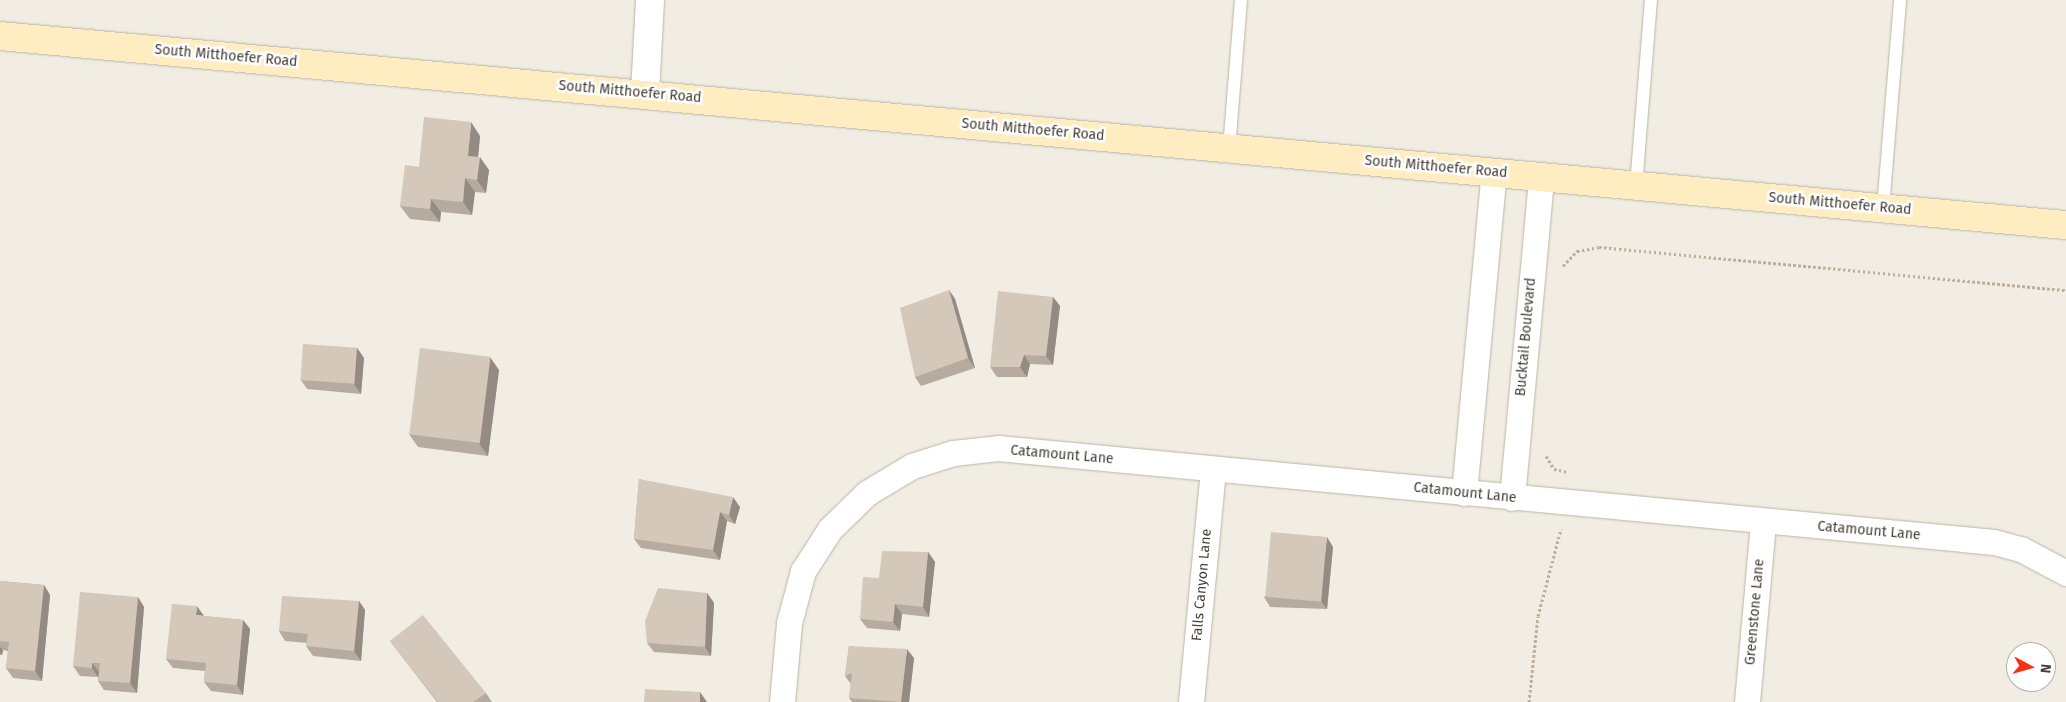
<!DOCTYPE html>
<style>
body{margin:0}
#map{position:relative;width:2066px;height:702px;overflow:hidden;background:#f1ede3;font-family:"Fira Sans",sans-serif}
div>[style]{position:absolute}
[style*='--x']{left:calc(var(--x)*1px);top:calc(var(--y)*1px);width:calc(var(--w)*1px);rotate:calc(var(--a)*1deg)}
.path>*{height:3px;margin-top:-1.5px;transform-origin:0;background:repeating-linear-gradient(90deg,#beaf98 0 2.5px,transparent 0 5px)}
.roads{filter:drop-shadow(0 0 1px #bdb4a6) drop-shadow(0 0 1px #bdb4a6)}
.service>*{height:12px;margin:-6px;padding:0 6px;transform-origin:6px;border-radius:6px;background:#fff}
.minor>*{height:25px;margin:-12.5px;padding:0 12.5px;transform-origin:12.5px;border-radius:12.5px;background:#fff}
.tertiary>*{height:28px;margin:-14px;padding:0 14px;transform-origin:14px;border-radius:14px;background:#fff}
.secondary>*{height:28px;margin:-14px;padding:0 14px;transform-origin:14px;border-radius:14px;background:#feedc1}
.wall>*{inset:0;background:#b5ac9f}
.shaded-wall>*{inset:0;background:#948c82}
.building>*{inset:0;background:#d3c8b9;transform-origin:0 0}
span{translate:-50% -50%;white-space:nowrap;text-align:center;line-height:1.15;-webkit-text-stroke:5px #fff;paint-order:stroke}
.street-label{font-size:14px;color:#433d34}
.north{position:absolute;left:2006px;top:642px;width:50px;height:50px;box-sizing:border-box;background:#fff;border:1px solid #b4b1ae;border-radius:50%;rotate:96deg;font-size:14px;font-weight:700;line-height:20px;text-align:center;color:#433d34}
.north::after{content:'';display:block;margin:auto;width:18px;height:22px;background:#f73015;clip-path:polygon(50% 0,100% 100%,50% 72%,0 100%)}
</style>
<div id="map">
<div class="path">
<div style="--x:1563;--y:266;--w:21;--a:-47"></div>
<div style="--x:1577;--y:251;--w:22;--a:-10"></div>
<div style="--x:1599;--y:247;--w:469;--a:5.3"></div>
<div style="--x:1546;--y:456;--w:15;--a:58"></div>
<div style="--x:1554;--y:469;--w:14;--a:12"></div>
<div style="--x:1529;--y:702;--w:86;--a:-84"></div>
<div style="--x:1538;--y:616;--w:90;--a:-75.2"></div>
</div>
<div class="roads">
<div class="service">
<div style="--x:1229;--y:149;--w:149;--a:-85.4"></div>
<div style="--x:1636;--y:186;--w:187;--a:-85.4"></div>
<div style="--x:1883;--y:208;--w:209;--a:-85.3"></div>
</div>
<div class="minor">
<div style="--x:1464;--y:493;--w:322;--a:-84.7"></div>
<div style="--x:1512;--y:498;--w:322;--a:-84.8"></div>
<div style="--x:782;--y:702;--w:79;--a:-84.9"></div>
<div style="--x:789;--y:623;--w:54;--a:-74.9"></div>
<div style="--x:803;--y:571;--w:50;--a:-57.3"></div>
<div style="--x:830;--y:529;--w:52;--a:-44.2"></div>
<div style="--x:867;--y:493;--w:52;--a:-31"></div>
<div style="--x:912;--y:466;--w:43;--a:-17.6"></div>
<div style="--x:953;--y:453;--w:45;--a:-6.3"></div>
<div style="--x:998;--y:448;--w:1000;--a:5.39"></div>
<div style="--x:1994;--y:542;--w:28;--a:15"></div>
<div style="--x:2021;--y:549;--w:51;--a:28.1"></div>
<div style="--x:1191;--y:702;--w:234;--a:-84.6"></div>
<div style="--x:1747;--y:702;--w:182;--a:-84.9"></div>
</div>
<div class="tertiary">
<div style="--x:645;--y:93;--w:93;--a:-86.9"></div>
</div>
<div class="secondary">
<div style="--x:0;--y:36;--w:2075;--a:5.23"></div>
</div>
</div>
<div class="wall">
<div style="clip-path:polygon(480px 136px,478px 157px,489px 170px,486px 193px,475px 192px,472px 215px,441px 212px,440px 222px,410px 219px,400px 206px,419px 167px)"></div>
<div style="clip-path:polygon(949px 290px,955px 299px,975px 368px,921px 386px,915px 377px)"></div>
<div style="clip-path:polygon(1053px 297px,1060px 306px,1053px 365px,1030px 364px,1027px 377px,997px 377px,990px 367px)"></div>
<div style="clip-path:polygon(357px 348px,364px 358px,361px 394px,307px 389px,301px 380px)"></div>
<div style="clip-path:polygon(499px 370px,488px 456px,418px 447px,409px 434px)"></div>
<div style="clip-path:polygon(639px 479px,740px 507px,735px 524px,727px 521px,720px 560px,641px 548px,634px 539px)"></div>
<div style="clip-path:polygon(1333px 547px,1327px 609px,1270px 607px,1264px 597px)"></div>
<div style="clip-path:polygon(928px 552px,935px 562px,929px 617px,902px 614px,900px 631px,867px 628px,860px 619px,879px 578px)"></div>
<div style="clip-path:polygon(0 581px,44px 585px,50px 595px,42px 681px,13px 678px,6px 668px,8px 651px,3px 650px,2px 655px,0 655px)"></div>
<div style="clip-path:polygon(707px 593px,714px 603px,711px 656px,654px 652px,647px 643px)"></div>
<div style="clip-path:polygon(138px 597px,144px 607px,137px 693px,104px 690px,98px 681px,98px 677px,80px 676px,73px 666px)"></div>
<div style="clip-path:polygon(359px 601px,365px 610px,361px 661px,313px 656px,306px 646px,307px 643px,285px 641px,279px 631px)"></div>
<div style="clip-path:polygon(204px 616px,243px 620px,250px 629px,243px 695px,211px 691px,204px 682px,205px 671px,173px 668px,166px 659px)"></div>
<div style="clip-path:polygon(390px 641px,486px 693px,492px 702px,437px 702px)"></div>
<div style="clip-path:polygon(849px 646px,914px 658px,909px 702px,852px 702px,849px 698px,851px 684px,845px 676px)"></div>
</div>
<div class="shaded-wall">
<div style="clip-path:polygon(471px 122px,480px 136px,477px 169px,468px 156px)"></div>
<div style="clip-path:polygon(480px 157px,489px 170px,486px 193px,477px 180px)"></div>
<div style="clip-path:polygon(465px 178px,475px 192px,472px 215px,463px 202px)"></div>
<div style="clip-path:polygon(431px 199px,441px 212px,440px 222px,430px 209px)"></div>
<div style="clip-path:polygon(949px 290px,955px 299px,975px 368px,968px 358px)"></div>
<div style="clip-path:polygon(1053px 297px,1060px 306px,1053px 365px,1046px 356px)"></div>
<div style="clip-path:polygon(357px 348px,364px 358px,361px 394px,354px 384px)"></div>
<div style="clip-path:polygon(1024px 355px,1030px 364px,1027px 377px,1020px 367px)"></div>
<div style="clip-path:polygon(490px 357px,499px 370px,488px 456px,479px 443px)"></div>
<div style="clip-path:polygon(733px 497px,740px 507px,735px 524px,729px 515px)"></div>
<div style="clip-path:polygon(720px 512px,727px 521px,720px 560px,713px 550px)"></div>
<div style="clip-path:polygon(1327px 537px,1333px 547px,1327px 609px,1320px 600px)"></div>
<div style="clip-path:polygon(928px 552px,935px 562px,929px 617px,923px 607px)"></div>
<div style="clip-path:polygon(44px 585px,50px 595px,42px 681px,35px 671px)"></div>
<div style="clip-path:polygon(707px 593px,714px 603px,711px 656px,705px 647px)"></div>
<div style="clip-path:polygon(138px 597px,144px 607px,137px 693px,130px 683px)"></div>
<div style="clip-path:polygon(359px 601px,365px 610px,361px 661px,354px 651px)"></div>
<div style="clip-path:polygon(895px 604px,902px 614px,900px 631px,893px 622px)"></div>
<div style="clip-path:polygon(197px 606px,204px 616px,196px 615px)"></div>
<div style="clip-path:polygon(243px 620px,250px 629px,243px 695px,237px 685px)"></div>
<div style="clip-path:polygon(0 647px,3px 650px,2px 655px,0 653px)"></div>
<div style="clip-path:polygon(907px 649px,914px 658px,909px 702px,901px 702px)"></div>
<div style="clip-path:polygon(92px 663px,99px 672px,98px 677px,92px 668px)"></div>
<div style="clip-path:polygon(700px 692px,707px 702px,700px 702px)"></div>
</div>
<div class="building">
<div style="clip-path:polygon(424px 117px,471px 122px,468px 156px,480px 157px,477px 180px,465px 178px,463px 202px,431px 199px,430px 209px,400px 206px,405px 165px,419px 167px)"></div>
<div style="clip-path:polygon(949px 290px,968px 358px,915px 377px,900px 308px)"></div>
<div style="clip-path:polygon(998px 291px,1053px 297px,1046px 356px,1024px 355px,1020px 367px,990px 367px)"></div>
<div style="left:303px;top:344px;width:54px;height:36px;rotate:4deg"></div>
<div style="left:420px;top:348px;width:71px;height:87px;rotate:7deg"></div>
<div style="clip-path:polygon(639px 479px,733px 497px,729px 515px,720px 512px,713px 550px,634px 539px)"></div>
<div style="left:1271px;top:532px;width:56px;height:65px;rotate:5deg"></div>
<div style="clip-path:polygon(882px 551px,928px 552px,923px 607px,895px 604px,893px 622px,860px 619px,863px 577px,879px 578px)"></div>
<div style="clip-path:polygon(0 581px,44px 585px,35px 671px,6px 668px,9px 642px,0 641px)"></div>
<div style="clip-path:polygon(658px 588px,707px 593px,705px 647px,647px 643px,645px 621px)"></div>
<div style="clip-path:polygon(80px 592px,138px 597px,130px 683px,98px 681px,100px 663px,92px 663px,92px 668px,73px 666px)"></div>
<div style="clip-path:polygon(282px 596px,359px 601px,354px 651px,306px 646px,308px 634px,279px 631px)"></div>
<div style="clip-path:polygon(172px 604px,197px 606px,196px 615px,243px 620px,237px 685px,204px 682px,206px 663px,166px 659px)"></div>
<div style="clip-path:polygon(423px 615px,486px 693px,473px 702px,438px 702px,390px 641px)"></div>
<div style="clip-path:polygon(849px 646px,907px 649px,901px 702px,849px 698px,852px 673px,845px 676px)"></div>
<div style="clip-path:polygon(645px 689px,700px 692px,700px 702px,644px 702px)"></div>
</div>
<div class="street-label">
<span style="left:226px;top:56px;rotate:5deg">South Mitthoefer Road</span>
<span style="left:630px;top:92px;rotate:5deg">South Mitthoefer Road</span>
<span style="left:1033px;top:130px;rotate:5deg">South Mitthoefer Road</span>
<span style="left:1436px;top:167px;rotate:5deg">South Mitthoefer Road</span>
<span style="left:1840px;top:204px;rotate:5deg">South Mitthoefer Road</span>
<span style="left:1526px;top:337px;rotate:-85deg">Bucktail Boulevard</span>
<span style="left:1062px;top:455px;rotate:5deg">Catamount Lane</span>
<span style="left:1465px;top:493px;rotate:6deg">Catamount Lane</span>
<span style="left:1869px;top:531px;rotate:5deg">Catamount Lane</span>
<span style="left:1202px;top:585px;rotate:-85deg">Falls Canyon Lane</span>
<span style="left:1755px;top:612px;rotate:-85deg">Greenstone Lane</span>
</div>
<div class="north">N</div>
</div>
